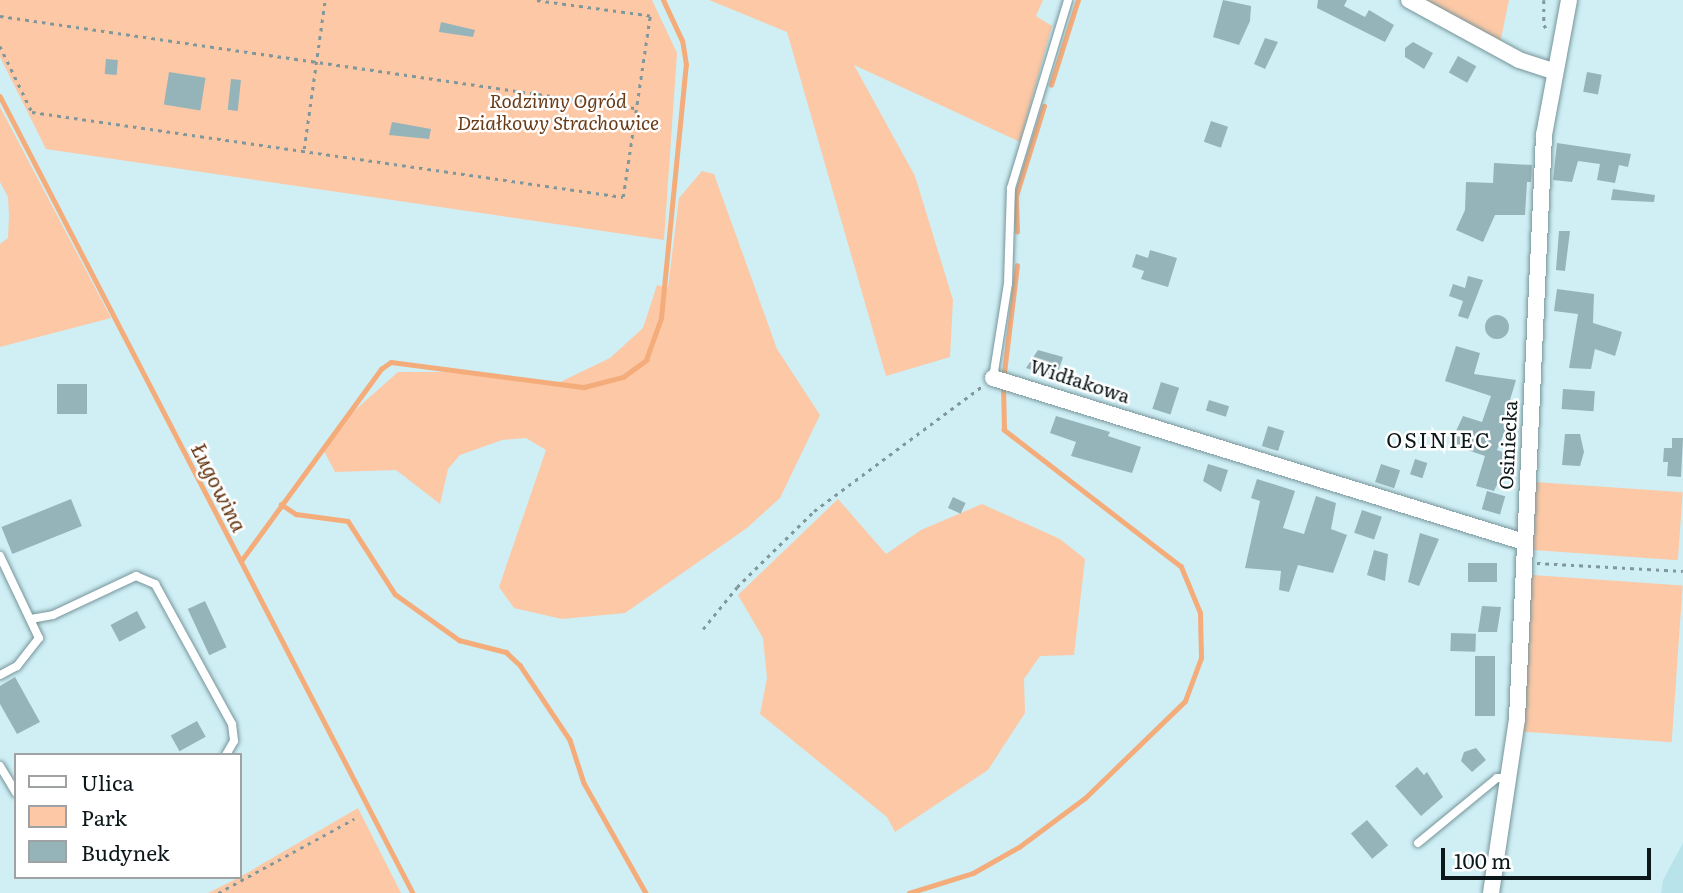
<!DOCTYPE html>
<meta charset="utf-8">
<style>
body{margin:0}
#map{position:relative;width:1683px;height:893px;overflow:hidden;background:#cfeff5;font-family:Literata,serif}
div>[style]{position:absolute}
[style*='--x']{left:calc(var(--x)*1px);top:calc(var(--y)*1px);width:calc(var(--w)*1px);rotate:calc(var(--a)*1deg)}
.built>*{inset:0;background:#b9e3eb}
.green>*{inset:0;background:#fcc8a6;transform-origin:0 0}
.stream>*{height:4.5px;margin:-2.25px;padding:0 2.25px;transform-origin:2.25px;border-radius:2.25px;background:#f5ac7b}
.building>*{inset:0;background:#95b4ba;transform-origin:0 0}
.round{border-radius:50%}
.path>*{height:2.5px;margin-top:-1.25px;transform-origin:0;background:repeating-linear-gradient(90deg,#80989c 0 3.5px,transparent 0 8.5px)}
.roads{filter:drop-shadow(0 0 2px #76949a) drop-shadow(0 0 2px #76949a)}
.service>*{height:8px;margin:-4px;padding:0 4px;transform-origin:4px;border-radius:4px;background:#fff}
.minor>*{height:16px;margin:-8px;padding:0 8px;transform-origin:8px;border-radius:8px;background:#fff}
span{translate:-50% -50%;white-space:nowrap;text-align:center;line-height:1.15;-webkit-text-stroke:5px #fff;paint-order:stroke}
.park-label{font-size:19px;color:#6a3b17;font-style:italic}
.street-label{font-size:19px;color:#0c1719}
.neighbourhood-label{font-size:21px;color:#0c1719;letter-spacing:2px}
.water-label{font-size:21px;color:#643511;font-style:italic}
.legend{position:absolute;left:14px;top:753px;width:228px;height:126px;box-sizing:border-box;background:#fff;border:2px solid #9ea2a3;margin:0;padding:9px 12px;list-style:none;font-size:21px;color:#0c1719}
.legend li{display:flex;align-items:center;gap:14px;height:35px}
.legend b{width:35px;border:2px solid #9ea2a3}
.scale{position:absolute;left:1441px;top:848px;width:210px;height:32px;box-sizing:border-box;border:4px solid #0c1719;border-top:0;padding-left:9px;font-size:21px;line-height:24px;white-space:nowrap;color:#0c1719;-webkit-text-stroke:5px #fff;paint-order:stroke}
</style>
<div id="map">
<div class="built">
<div style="clip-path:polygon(1683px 843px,1683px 893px,1661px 893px,1663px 880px)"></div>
</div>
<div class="green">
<div style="clip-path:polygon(0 0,652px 0,677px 53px,664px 240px,46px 149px,0 57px)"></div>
<div style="clip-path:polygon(709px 0,1043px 0,1036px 16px,1052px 26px,1020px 142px,854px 65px,915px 176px,953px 300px,950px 357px,886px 376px,787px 32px)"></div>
<div style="clip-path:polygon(1423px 0,1509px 0,1500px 43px)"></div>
<div style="clip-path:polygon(0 107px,111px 318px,0 347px,0 244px,8px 238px,9px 216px,8px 197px,0 182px)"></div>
<div style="clip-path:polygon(702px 171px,714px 174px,777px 349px,820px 415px,780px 498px,747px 528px,625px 613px,562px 619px,514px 608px,499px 587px,546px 450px,526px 438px,502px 440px,460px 455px,448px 469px,440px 504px,396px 470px,335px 472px,324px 451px,354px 411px,398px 372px,454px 372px,554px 385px,610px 358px,643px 328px,657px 285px,668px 288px,679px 198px)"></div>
<div style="left:1535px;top:482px;width:148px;height:68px;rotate:4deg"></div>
<div style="clip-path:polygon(838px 499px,886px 554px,921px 530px,982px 504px,1060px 539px,1085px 559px,1074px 655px,1040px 656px,1024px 679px,1025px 713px,988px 770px,895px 832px,887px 817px,760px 714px,767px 678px,763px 638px,738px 595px)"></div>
<div style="left:1532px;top:575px;width:151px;height:157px;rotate:4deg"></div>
<div style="clip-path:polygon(358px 808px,401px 893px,208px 893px,240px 877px)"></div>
</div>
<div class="stream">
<div style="--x:1051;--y:85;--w:89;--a:-72.4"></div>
<div style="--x:0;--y:96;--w:898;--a:62.61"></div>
<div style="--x:1017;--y:232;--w:36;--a:-92"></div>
<div style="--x:1016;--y:196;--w:94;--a:-72.7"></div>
<div style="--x:1004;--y:373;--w:108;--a:-83.1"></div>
<div style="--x:281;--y:504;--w:18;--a:34"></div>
<div style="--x:296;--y:514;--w:52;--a:7.7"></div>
<div style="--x:348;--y:521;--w:87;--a:57.2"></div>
<div style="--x:395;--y:594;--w:79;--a:35.7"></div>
<div style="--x:459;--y:640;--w:49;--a:14.3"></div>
<div style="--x:506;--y:652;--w:19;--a:43"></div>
<div style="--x:520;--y:665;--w:90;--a:56.3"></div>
<div style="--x:570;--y:740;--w:45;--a:72"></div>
<div style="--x:584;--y:783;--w:126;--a:60.6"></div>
<div style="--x:241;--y:561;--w:238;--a:-53.9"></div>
<div style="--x:381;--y:369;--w:12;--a:-35"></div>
<div style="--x:391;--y:362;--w:195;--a:7.4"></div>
<div style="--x:584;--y:387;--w:40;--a:-14.4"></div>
<div style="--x:623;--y:377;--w:29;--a:-36"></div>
<div style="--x:646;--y:360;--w:45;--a:-70.3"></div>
<div style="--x:661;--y:318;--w:254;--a:-84.4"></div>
<div style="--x:686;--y:65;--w:24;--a:-99"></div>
<div style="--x:682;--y:41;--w:45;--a:-114.9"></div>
<div style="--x:909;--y:893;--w:67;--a:-17.4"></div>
<div style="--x:973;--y:873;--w:53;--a:-29.5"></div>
<div style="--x:1019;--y:847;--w:82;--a:-36.6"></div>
<div style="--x:1085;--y:798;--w:139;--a:-44.1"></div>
<div style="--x:1185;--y:701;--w:46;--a:-69.6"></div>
<div style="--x:1201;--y:658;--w:45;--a:-91.3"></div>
<div style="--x:1200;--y:613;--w:50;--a:-112.4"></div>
<div style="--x:1181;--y:567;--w:224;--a:-142.3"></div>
<div style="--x:1004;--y:430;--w:44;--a:-91.3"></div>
</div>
<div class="building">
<div style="clip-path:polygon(1223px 0,1251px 6px,1250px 21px,1239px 45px,1213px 37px)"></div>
<div style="clip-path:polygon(1318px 0,1347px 0,1344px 6px,1365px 17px,1369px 10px,1394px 25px,1385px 42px,1317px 8px)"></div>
<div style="clip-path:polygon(441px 22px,475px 30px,473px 37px,439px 32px)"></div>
<div style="clip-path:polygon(1265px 38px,1278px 42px,1265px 69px,1254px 64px)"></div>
<div style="clip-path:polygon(1413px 42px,1433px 53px,1424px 69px,1405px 57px,1405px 48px)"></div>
<div style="left:1458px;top:56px;width:21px;height:19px;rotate:29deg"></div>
<div style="left:106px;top:59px;width:12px;height:15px;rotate:5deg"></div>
<div style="left:169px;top:72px;width:37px;height:33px;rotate:9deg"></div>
<div style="left:1587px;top:72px;width:15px;height:20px;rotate:11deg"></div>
<div style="left:231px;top:79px;width:10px;height:31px;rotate:6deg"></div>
<div style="left:1211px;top:121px;width:18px;height:22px;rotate:19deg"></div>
<div style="clip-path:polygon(392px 122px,431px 129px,429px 139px,389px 135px)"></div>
<div style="clip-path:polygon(1557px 143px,1631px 154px,1628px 167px,1619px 165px,1615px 183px,1597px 180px,1600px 164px,1578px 161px,1572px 182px,1553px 180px)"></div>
<div style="clip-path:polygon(1494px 163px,1532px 165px,1531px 182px,1527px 182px,1525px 215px,1495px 215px,1483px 242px,1456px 230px,1465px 210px,1466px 182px,1493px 183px)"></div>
<div style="clip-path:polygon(1613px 189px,1655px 195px,1654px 202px,1611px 200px)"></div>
<div style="clip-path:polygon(1559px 231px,1570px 231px,1565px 271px,1556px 270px)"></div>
<div style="clip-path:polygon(1150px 250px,1177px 258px,1168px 287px,1141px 279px,1144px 271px,1132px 267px,1136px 254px,1148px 258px)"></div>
<div style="clip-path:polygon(1468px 276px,1483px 280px,1468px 319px,1458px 316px,1463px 301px,1449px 296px,1453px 284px,1465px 288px)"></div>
<div style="clip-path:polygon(1557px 289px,1594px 294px,1593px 323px,1622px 332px,1615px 356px,1595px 349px,1591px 369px,1569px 368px,1578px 314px,1554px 311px)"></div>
<div class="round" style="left:1485px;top:315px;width:24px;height:24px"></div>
<div style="clip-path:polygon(1456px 346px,1480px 353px,1474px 374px,1516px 380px,1507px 410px,1513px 412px,1497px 450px,1511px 455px,1494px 491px,1476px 486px,1485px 456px,1450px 444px,1463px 416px,1482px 422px,1491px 396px,1445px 381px)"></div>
<div style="clip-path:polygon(1038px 350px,1063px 357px,1056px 378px,1026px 368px)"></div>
<div style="left:1161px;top:382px;width:19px;height:28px;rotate:18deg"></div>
<div style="left:57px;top:384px;width:30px;height:30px"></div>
<div style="left:1563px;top:389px;width:32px;height:20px;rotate:4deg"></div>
<div style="left:1209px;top:400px;width:21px;height:11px;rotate:17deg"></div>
<div style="clip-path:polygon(1056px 416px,1110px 432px,1108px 436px,1141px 447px,1132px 473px,1071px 456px,1076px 442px,1050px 433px)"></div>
<div style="left:1268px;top:426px;width:17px;height:21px;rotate:17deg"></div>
<div style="clip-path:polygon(1565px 434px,1580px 434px,1584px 452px,1580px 466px,1562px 465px)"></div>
<div style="clip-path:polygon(1672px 438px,1683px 438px,1681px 477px,1667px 476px,1668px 462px,1663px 462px,1664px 448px,1672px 448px)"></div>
<div style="left:1415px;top:459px;width:13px;height:16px;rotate:18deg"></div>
<div style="clip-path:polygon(1208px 464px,1228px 470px,1221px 492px,1203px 481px)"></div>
<div style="left:1381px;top:464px;width:20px;height:19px;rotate:18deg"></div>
<div style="clip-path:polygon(1257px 479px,1295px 491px,1283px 528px,1304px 534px,1316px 496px,1336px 503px,1331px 529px,1347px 535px,1333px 573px,1298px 565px,1289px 592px,1279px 590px,1281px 571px,1245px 568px,1260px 501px,1251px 498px)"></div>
<div style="left:1487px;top:491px;width:19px;height:19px;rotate:16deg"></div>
<div style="left:953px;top:497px;width:14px;height:12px;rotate:25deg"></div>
<div style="left:71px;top:499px;width:29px;height:75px;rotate:68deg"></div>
<div style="left:1362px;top:510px;width:21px;height:24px;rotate:19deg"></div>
<div style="clip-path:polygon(1420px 533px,1439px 539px,1419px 586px,1408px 582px)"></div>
<div style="clip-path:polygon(1374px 550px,1388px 554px,1385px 581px,1367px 575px)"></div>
<div style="left:1468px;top:563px;width:29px;height:19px"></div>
<div style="left:205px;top:601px;width:51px;height:19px;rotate:65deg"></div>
<div style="clip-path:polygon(1482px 606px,1501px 607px,1497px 632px,1478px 632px)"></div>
<div style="left:137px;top:611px;width:19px;height:30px;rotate:62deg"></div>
<div style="left:1451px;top:633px;width:25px;height:18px;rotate:2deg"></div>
<div style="left:1475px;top:656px;width:20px;height:60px"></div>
<div style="clip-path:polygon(15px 677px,40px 722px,17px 734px,0 704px,0 686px)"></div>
<div style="left:197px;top:721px;width:18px;height:30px;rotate:61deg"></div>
<div style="clip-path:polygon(1476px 748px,1486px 760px,1472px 772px,1461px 761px,1464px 752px)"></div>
<div style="clip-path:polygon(1417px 767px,1424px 775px,1427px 772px,1443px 797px,1421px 816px,1395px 786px)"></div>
<div style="left:1367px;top:820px;width:33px;height:21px;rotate:50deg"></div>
</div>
<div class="path">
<div style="--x:1544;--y:0;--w:25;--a:90"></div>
<div style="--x:1544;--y:25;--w:7;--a:56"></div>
<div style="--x:0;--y:16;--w:641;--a:8.26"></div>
<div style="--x:0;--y:46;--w:73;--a:64.1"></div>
<div style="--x:32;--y:112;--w:597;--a:8.18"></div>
<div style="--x:623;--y:197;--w:183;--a:-81.5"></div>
<div style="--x:650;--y:16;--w:119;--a:-172.3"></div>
<div style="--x:304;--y:149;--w:150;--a:-82"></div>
<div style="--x:1537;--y:563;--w:146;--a:3.1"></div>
<div style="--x:703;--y:629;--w:54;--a:-51"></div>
<div style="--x:737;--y:587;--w:108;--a:-44.6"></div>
<div style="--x:814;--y:511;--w:208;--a:-36.6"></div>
<div style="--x:218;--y:893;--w:155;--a:-28.6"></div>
</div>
<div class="roads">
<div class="service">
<div style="--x:993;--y:378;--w:96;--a:-81"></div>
<div style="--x:1008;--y:283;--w:95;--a:-88.2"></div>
<div style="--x:1011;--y:188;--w:196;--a:-73.1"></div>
<div style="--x:0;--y:556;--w:91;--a:64.6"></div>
<div style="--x:39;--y:638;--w:36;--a:128"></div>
<div style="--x:17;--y:666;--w:19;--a:152"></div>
<div style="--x:31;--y:619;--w:22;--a:-10"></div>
<div style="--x:53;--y:615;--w:92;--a:-25.2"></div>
<div style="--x:136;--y:576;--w:21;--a:23"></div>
<div style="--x:155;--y:584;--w:160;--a:61.2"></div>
<div style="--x:232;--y:724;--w:17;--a:83"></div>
<div style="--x:234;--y:741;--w:16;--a:120"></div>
<div style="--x:0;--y:766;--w:31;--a:59"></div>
<div style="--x:1418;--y:843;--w:102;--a:-39.4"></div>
<div style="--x:1497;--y:778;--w:11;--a:0"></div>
</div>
<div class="minor">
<div style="--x:1409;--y:0;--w:125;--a:28.6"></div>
<div style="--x:1519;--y:60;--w:36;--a:18"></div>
<div style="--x:993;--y:378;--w:556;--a:17.16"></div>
<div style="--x:1491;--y:893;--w:176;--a:-81.5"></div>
<div style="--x:1517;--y:719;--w:585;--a:-87.35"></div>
<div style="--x:1544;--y:135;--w:137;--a:-79.5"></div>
</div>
</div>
<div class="park-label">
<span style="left:558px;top:112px">Rodzinny Ogród<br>Działkowy Strachowice</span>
</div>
<div class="street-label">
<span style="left:1080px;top:381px;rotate:18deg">Widłakowa</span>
<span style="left:1508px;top:445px;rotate:-87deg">Osiniecka</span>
</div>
<div class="neighbourhood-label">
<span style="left:1439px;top:439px">OSINIEC</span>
</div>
<div class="water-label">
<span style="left:220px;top:487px;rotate:63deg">Ługowina</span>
</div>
<ul class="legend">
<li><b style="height:9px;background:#fff"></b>Ulica</li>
<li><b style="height:19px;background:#fcc8a6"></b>Park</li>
<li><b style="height:19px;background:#95b4ba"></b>Budynek</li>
</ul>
<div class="scale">100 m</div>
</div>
